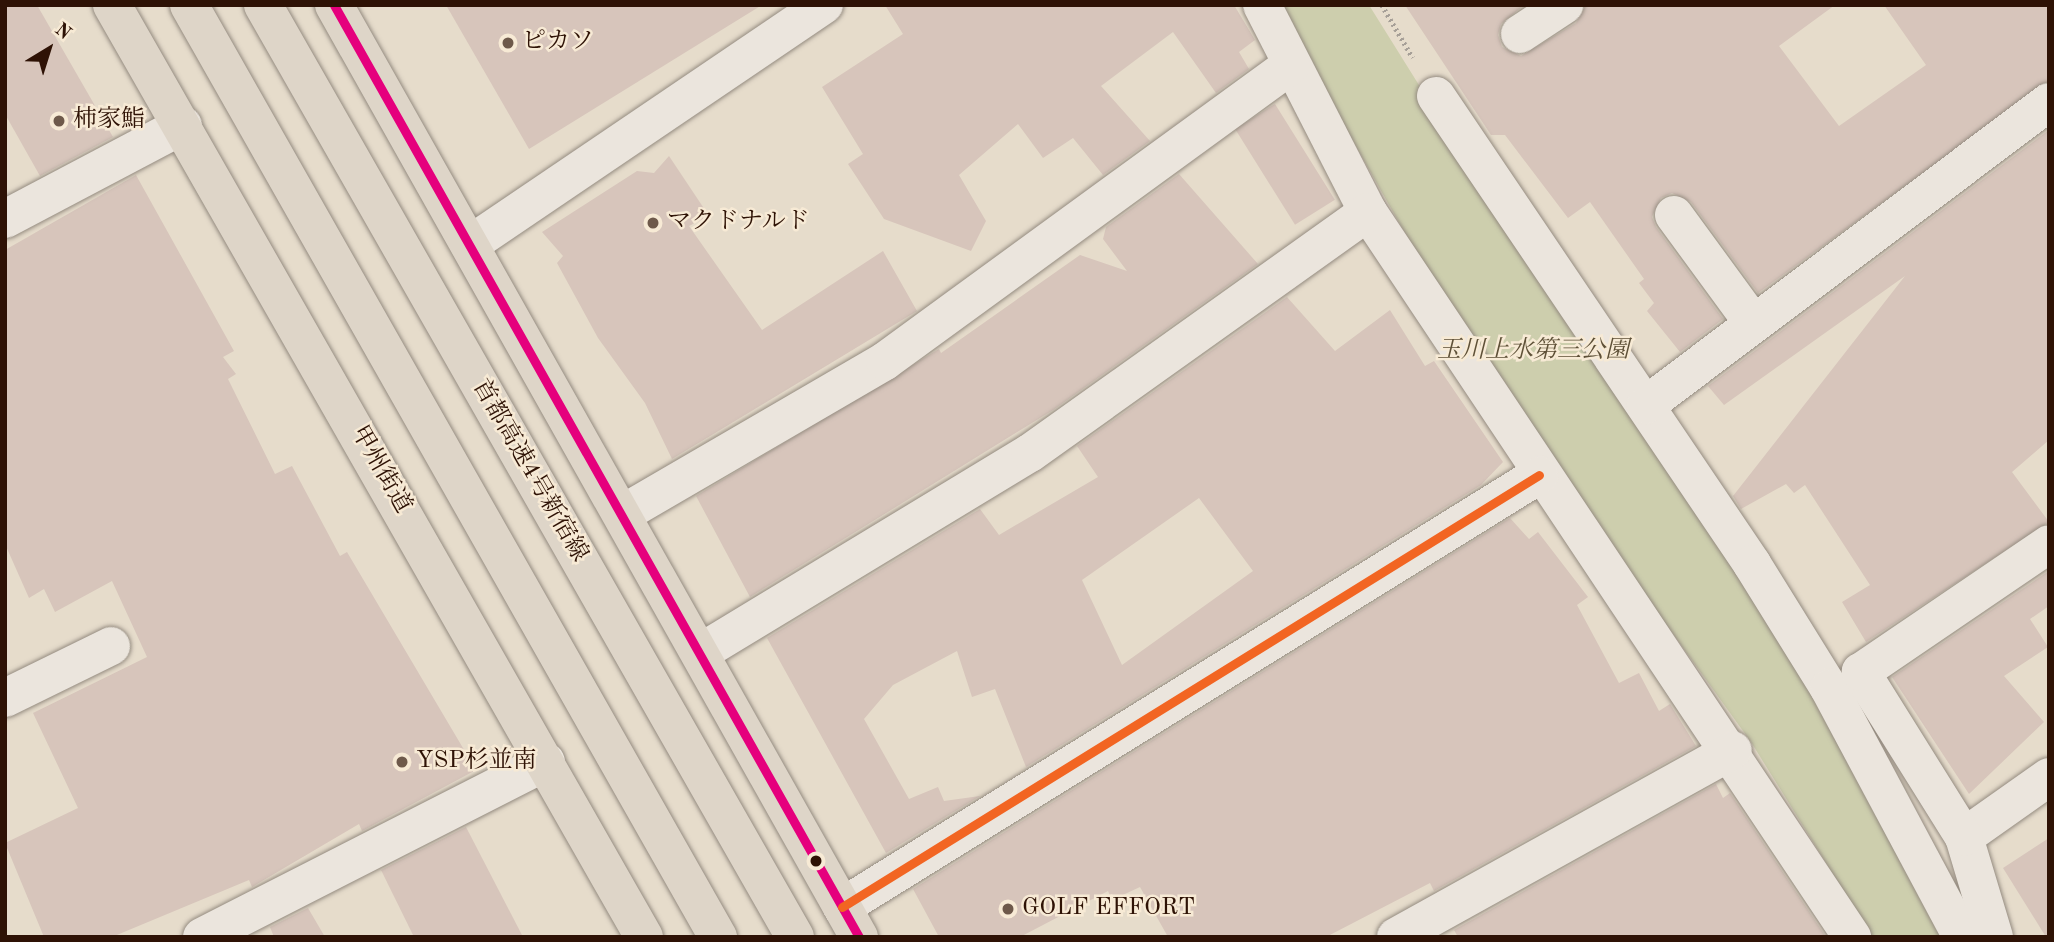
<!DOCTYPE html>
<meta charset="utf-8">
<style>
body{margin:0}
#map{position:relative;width:2054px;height:942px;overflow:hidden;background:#e6dccb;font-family:"Old Standard TT","Noto Serif JP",serif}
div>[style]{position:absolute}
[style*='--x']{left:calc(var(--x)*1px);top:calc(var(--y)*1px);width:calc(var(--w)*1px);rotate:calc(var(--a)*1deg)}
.green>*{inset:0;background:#cdcead}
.building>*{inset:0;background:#d7c5bb;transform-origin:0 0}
.path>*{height:4.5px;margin-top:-2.25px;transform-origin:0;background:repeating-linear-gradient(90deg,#a69f97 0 2px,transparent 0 5.5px)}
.roads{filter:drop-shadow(0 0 2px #948b80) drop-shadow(0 0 2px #948b80)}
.minor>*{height:38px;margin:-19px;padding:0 19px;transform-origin:19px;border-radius:19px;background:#ebe5dd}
.highway>*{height:38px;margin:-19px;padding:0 19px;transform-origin:19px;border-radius:19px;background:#ded5c8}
.bus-1>*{height:9px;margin:-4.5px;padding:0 4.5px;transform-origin:4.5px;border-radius:4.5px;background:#e5007d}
.bus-2>*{height:9px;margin:-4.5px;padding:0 4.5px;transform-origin:4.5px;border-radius:4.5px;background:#f26522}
.dots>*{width:19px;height:19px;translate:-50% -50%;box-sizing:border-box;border:4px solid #f7ead5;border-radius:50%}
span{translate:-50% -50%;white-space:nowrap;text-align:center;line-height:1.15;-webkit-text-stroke:5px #f7ead5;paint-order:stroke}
.poi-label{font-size:24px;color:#2e1205}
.left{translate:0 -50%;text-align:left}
.park-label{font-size:24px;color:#5e5037;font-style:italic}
.street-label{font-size:24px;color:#2e1205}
.frame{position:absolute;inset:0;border:7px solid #2e1205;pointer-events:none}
.north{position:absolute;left:14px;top:14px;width:70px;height:70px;-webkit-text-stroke:5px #f7ead5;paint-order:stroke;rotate:38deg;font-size:19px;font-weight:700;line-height:28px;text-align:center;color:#2e1205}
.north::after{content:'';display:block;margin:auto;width:24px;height:32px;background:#2e1205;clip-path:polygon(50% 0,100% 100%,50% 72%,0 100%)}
</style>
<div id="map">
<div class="green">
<div style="clip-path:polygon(1276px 5px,1369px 5px,1497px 210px,1789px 636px,1948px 937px,1872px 937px,1751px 742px,1483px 371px)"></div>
</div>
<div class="building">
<div style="clip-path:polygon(5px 5px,37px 5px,113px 137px,40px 176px,5px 114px)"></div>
<div style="clip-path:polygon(446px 5px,762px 5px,529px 149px)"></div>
<div style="clip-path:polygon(885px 5px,1234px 5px,1255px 40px,1239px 52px,1249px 69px,1216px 93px,1173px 32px,1101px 86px,1150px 141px,1103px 175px,1073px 138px,1043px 158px,1018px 124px,959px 175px,986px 221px,971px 251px,884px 219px,848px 164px,863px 154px,822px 87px,903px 34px)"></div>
<div style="clip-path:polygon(1405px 5px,1524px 5px,1501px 24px,1498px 35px,1502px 47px,1521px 56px,1576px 23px,1586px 5px,1835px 5px,1779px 46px,1839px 126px,1926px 65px,1884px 5px,2049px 5px,2049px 81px,1758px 293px,1691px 202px,1672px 193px,1661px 198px,1652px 217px,1656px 227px,1723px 319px,1680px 352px,1647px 311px,1654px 303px,1639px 283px,1644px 279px,1590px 202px,1568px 218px,1505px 135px,1491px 135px)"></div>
<div style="left:1275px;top:104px;width:113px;height:47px;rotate:58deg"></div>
<div style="clip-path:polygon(2049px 130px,2049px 440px,2012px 472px,2049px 522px,1866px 642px,1842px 602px,1870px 585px,1805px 485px,1794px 493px,1786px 484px,1741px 509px,1733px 496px,1905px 276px,1724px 405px,1708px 386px)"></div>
<div style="clip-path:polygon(669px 156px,709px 216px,689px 226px,762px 330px,883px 251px,917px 311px,672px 459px,645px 403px,598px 338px,557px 263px,563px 256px,542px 232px,637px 171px,654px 173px)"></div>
<div style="clip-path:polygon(1179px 174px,1258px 264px,1053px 410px,750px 597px,696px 496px,939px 349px,941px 353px,1080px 255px,1127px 271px,1103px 239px,1106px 227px)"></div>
<div style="clip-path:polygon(136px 175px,234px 351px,223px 357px,236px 374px,228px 379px,275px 474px,292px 466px,340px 556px,347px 552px,476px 770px,362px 831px,359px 824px,252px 887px,249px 880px,112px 937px,44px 937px,5px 843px,78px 808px,33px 713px,147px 657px,112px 581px,55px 612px,44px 589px,29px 598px,5px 544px,5px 250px)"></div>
<div style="clip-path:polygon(evenodd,1287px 297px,1335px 351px,1390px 310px,1425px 366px,1434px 361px,1503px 462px,1481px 485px,1026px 767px,995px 689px,972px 697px,957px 651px,893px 685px,864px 719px,909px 799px,938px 787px,944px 801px,980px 796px,886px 853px,767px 638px,980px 509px,999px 535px,1098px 477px,1077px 446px,1287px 297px,1199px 498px,1253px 571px,1122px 665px,1082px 580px,1199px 498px)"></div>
<div style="clip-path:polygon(1510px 518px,1529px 539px,1538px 532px,1588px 597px,1577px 605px,1619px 683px,1639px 673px,1659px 711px,1670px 704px,1696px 746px,1434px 891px,1430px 883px,1326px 937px,1168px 937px,1140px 887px,1112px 900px,1108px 891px,1020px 937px,939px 937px,913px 889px)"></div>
<div style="clip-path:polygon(2049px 571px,2049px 606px,2030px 619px,2048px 647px,2004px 676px,2044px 722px,1969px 794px,1892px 677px)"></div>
<div style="clip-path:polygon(1716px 784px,1723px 798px,1730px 793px,1826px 937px,1458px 937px,1454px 930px)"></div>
<div style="clip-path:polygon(466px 827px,523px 937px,414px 937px,381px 870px)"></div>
<div style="clip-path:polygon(2049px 838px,2049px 937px,2046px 937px,2003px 868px)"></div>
<div style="clip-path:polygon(308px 908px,325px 937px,274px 937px,270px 927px)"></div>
</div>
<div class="path">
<div style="--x:1382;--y:5;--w:61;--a:59.7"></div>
</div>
<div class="roads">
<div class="minor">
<div style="--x:1262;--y:5;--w:233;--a:62.9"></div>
<div style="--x:1368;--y:212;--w:872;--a:56.27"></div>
<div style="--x:1520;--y:34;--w:53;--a:-33.4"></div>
<div style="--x:1436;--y:96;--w:565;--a:55.97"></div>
<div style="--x:1752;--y:564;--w:146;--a:58.2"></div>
<div style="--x:1829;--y:688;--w:282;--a:61.9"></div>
<div style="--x:1674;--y:215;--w:134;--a:53.8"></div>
<div style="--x:5;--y:219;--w:201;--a:-27.8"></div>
<div style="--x:472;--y:243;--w:425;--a:-34.1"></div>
<div style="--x:1646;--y:405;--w:504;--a:-36.94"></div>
<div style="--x:624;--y:513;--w:302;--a:-30.2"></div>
<div style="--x:885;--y:361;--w:502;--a:-36.09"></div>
<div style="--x:703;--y:651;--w:382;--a:-31.2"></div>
<div style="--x:1030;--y:453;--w:415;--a:-35.5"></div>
<div style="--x:5;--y:698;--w:118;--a:-26.1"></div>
<div style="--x:1964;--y:837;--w:104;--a:-35.2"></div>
<div style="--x:842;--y:907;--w:820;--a:-31.79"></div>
<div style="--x:202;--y:937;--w:386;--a:-27"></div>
<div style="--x:1396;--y:937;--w:385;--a:-29"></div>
<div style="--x:1994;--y:937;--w:104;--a:-106.7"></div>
<div style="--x:1964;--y:837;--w:195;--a:-122"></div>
<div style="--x:1861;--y:672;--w:227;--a:-34.2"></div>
</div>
<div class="highway">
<div style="--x:112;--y:5;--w:1073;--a:60.28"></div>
<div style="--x:189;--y:5;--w:1072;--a:60.42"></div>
<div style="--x:263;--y:5;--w:1073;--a:60.28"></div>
<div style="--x:334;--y:5;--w:1070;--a:60.61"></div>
</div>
</div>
<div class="bus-1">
<div style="--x:334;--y:5;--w:1070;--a:60.61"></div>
</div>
<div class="bus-2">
<div style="--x:842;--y:907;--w:820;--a:-31.79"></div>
</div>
<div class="dots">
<div style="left:508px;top:43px;background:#6e594a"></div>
<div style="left:59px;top:121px;background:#6e594a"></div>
<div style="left:653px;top:223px;background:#6e594a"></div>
<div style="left:402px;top:762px;background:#6e594a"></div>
<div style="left:816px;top:861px;background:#2e1205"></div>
<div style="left:1008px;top:909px;background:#6e594a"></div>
</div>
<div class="poi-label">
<span class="left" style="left:522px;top:43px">ピカソ</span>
<span class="left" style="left:73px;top:121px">柿家鮨</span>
<span class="left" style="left:667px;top:223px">マクドナルド</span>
<span class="left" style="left:416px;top:762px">YSP杉並南</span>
<span class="left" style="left:1022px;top:909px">GOLF EFFORT</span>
</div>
<div class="park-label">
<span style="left:1533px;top:352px">玉川上水第三公園</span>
</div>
<div class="street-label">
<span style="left:380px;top:470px;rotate:60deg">甲州街道</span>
<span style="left:529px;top:471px;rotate:60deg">首都高速4号新宿線</span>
</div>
<div class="frame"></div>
<div class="north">N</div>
</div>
